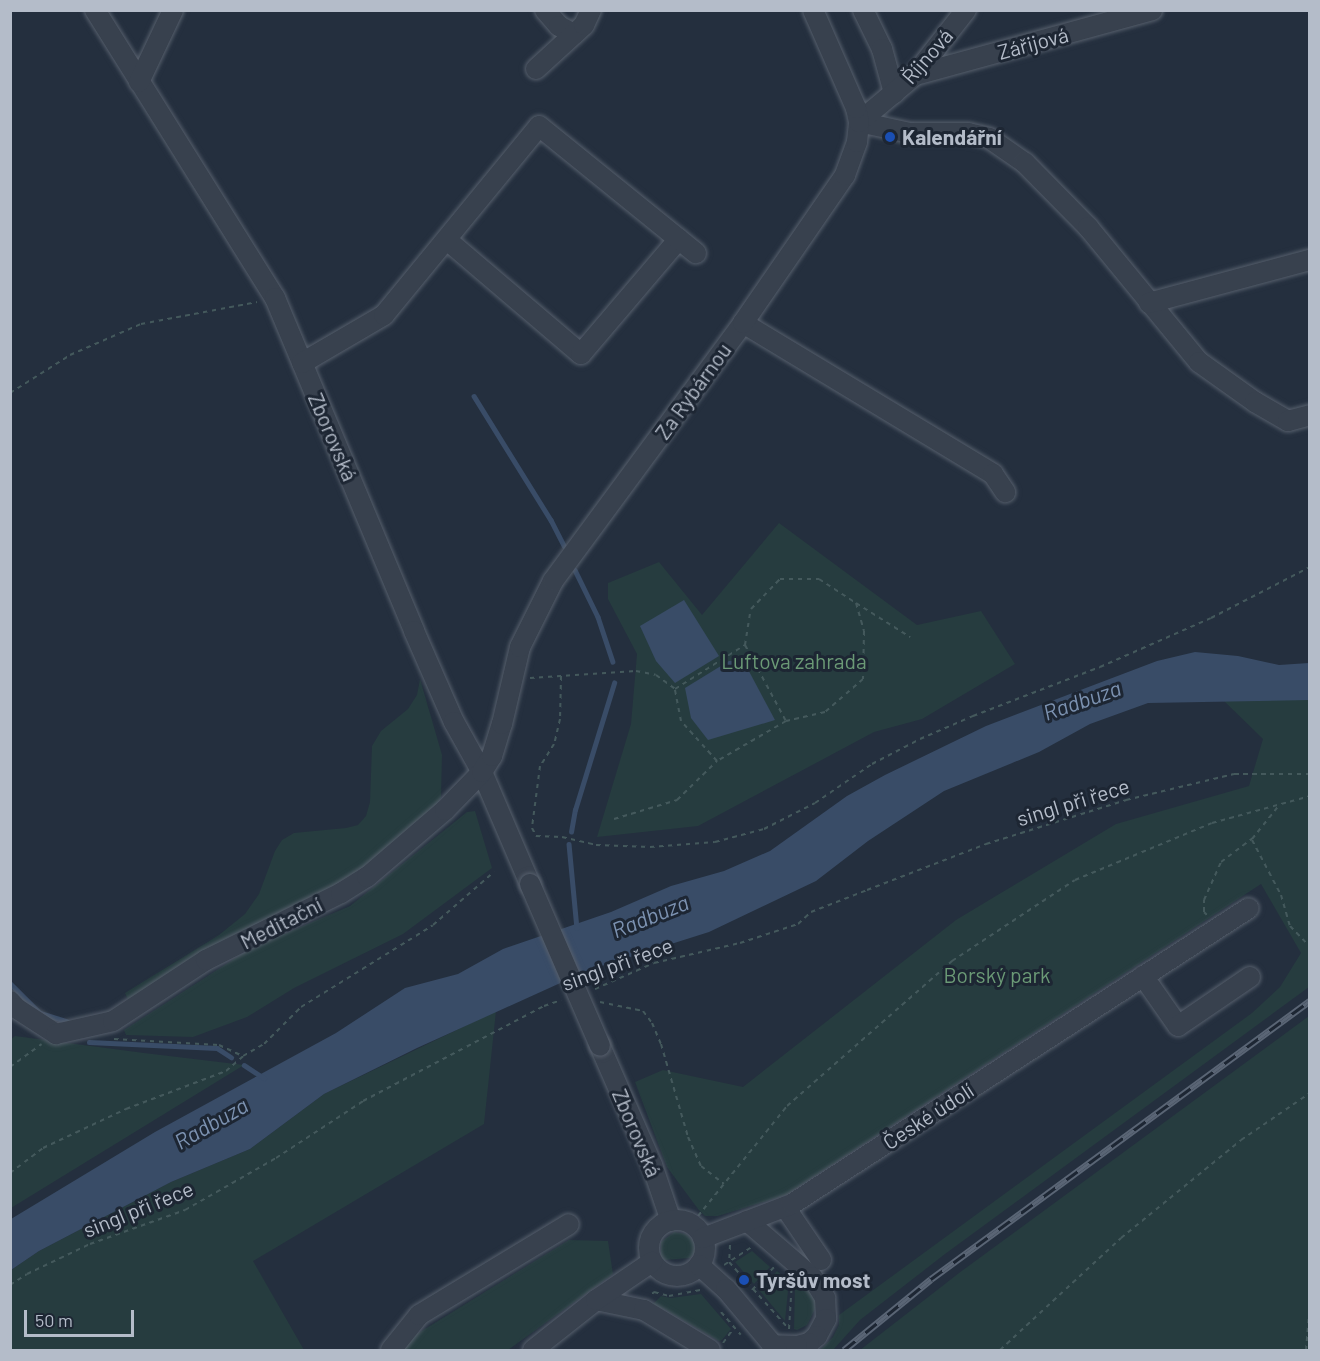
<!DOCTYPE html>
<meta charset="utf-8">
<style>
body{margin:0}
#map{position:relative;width:1320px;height:1361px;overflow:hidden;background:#242f3e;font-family:Barlow,sans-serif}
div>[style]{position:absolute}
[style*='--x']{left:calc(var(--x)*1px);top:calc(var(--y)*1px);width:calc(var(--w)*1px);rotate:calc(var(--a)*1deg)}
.green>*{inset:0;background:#263c3f}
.water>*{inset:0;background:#394c67}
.stream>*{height:4.5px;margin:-2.25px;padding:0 2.25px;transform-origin:2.25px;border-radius:2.25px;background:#394c67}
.path>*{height:2px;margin-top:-1px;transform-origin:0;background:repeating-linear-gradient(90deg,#44595c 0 4.5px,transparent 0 9px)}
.roads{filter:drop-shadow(0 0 2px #565f6c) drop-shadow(0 0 2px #565f6c)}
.minor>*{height:20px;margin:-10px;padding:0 10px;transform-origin:10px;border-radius:10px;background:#38414e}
.minor>.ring{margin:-10px;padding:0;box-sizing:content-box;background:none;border:20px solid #38414e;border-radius:50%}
.rail>*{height:7px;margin-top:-3.5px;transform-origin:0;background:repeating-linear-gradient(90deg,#1d2633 0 14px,#5a6575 0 28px);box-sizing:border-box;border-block:2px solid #5a6575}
.bridges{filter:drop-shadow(0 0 2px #565f6c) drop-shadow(0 0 2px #565f6c)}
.minor-bridge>*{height:20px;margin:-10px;padding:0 10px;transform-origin:10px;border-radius:10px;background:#38414e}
.dots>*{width:16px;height:16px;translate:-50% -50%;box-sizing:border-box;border:3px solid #1d2633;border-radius:50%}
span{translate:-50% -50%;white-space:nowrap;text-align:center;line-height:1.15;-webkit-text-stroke:6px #1d2633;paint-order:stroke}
.street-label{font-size:21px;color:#b4bcc9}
.poi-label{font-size:21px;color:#b4bcc9;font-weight:700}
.left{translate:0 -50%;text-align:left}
.park-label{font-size:21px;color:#6b9a76}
.water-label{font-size:22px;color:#7c92b1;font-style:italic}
.frame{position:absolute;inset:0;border:12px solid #b4bcc9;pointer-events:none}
.scale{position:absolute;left:24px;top:1310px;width:110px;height:27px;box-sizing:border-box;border:3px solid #b4bcc9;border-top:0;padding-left:8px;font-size:18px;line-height:21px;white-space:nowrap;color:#b4bcc9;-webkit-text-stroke:4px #1d2633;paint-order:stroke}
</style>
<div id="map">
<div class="green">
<div style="clip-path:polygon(779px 523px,917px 625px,981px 611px,1015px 664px,922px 719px,874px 732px,698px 826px,597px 837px,631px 724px,637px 654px,608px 599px,608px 583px,659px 562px,702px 615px)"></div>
<div style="clip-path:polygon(420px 679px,442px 755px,441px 798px,422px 825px,321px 900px,130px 1004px,125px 993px,219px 935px,245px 914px,259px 894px,275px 851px,282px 840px,294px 833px,346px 828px,358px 825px,366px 816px,370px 802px,372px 746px,381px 731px,408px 709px,417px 695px)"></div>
<div style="clip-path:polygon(1223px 700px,1309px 700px,1309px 987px,945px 1254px,860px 1320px,833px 1350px,820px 1350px,833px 1337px,839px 1325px,839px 1315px,1252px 1013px,1280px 987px,1301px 953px,1261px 884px,786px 1195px,718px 1216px,705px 1216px,698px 1209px,667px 1167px,635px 1082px,663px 1070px,743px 1087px,956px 920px,1116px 824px,1249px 786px,1263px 739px)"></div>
<div style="clip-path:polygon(475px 811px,492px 868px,403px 934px,294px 988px,247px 1017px,193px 1037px,126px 1035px,124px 1030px,251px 948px,350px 906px,467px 812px)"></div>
<div style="clip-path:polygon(496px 1011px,484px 1124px,253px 1261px,304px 1350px,11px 1350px,11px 1270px,39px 1251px,171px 1182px,250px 1149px,324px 1094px)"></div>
<div style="clip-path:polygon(1309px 1016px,1309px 1350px,860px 1350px,959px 1273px)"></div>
<div style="clip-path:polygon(15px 1036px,144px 1053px,244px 1065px,11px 1208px,10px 1040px)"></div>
<div style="clip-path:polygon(674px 1232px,686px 1234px,694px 1242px,695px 1252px,690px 1258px,664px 1260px,661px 1257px,661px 1242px)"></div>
<div style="clip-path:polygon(569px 1240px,608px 1241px,613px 1274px,508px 1350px,391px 1350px)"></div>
<div style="clip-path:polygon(752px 1251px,770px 1267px,754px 1284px,735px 1262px)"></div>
<div style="clip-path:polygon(777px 1271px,789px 1281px,785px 1321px,759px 1290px)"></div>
<div style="clip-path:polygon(800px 1277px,807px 1284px,815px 1299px,815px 1309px,807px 1325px,797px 1330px,794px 1329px,795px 1285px)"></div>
<div style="clip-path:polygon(701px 1294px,731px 1329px,722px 1340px,719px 1341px,662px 1308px,658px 1311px,651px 1306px,661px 1296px,671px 1298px)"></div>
</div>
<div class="water">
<div style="clip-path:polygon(684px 600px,719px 656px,675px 683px,656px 661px,640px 626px)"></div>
<div style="clip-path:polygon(1195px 652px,1238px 656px,1279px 665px,1309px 663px,1309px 700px,1148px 703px,1090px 724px,1039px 752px,944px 791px,868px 841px,816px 881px,709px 932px,589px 970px,417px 1048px,324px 1094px,250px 1149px,171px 1182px,39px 1251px,11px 1270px,11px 1219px,155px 1132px,336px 1033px,405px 988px,458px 974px,503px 949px,611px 912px,671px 886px,724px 871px,770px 851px,847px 796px,885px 775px,986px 726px,1157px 661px)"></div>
<div style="clip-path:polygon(743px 660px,775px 720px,708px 740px,691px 718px,685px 688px,729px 661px)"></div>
</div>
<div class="stream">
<div style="--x:474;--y:396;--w:146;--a:58.2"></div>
<div style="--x:551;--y:520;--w:29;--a:63"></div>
<div style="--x:575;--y:570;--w:52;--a:63.9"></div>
<div style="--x:598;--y:617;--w:47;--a:71.6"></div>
<div style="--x:571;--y:832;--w:22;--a:-80"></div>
<div style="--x:575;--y:810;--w:133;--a:-72.9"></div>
<div style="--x:569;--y:844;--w:84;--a:84.6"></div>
<div style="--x:10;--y:983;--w:42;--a:45"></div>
<div style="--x:40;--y:1013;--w:28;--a:17"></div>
<div style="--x:89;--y:1042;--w:128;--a:2.7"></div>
<div style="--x:217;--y:1048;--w:17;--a:33"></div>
<div style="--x:244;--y:1065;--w:24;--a:33"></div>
</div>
<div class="path">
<div style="--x:10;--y:393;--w:71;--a:-32.3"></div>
<div style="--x:70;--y:355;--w:77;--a:-23.6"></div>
<div style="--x:141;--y:324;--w:118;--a:-10.7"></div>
<div style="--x:856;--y:603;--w:64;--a:32.2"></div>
<div style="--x:745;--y:645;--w:36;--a:-81"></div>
<div style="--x:751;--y:609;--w:42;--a:-46"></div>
<div style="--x:780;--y:579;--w:39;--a:0"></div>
<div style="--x:819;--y:579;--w:44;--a:33"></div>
<div style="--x:856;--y:603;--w:29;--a:74"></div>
<div style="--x:864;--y:631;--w:48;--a:91.2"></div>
<div style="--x:863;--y:679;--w:50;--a:139"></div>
<div style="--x:825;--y:712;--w:40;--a:167"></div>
<div style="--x:561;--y:676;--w:43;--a:91.3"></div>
<div style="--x:560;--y:719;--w:26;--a:103"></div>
<div style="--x:554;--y:744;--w:26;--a:122"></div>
<div style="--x:540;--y:766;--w:63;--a:97.4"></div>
<div style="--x:532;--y:828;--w:9;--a:63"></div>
<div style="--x:536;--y:836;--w:26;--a:2"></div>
<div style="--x:562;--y:837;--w:35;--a:13"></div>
<div style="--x:596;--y:845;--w:54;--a:2.1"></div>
<div style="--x:650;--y:847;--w:65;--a:-4.4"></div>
<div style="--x:715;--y:842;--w:51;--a:-14.9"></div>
<div style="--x:764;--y:829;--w:57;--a:-27"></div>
<div style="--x:815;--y:803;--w:69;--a:-34.4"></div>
<div style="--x:872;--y:764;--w:54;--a:-27.5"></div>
<div style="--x:920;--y:739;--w:58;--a:-23.5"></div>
<div style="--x:973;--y:716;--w:136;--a:-21.1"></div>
<div style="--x:1100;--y:667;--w:121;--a:-23.8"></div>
<div style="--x:1211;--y:618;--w:111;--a:-27.3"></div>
<div style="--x:530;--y:678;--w:106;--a:-3.8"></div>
<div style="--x:636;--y:671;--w:20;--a:11"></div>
<div style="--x:656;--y:675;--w:24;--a:36"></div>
<div style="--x:675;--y:689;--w:83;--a:-32.2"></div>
<div style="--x:745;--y:645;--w:86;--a:61.7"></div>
<div style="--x:786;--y:721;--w:80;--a:149.9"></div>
<div style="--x:717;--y:761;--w:54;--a:-132"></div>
<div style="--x:681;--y:721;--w:33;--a:-101"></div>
<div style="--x:614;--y:819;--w:66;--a:-16.8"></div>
<div style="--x:677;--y:800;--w:56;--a:-44.3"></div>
<div style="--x:1252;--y:840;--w:62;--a:62.2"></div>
<div style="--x:1281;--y:895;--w:32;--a:74"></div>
<div style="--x:1290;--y:926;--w:29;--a:46"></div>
<div style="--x:1207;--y:915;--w:4;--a:-135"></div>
<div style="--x:1204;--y:912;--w:12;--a:-90"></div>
<div style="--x:1204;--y:900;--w:42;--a:-65.9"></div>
<div style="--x:1221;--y:862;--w:39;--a:-37"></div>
<div style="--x:1252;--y:839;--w:45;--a:-51.3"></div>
<div style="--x:595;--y:989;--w:64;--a:-23.8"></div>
<div style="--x:654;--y:963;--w:88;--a:-13.1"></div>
<div style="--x:740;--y:943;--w:61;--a:-18.1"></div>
<div style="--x:798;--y:924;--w:18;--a:-43"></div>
<div style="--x:811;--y:912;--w:60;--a:-21.4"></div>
<div style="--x:867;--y:890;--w:128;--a:-21.1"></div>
<div style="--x:986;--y:844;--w:147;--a:-17.4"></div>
<div style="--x:1126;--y:800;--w:111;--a:-13.5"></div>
<div style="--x:1234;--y:774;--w:76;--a:0"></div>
<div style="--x:600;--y:1002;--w:44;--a:11.8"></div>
<div style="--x:643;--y:1011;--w:15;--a:53"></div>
<div style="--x:652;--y:1023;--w:23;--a:67"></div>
<div style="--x:661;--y:1044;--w:97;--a:73.8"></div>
<div style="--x:688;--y:1137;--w:32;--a:66"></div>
<div style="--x:701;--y:1166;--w:29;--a:38"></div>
<div style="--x:114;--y:1039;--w:105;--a:3.3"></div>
<div style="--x:219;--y:1045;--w:26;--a:25"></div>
<div style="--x:243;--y:1056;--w:24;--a:-30"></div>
<div style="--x:264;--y:1044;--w:52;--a:-45"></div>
<div style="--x:301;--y:1007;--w:155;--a:-31.8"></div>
<div style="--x:433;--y:925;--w:81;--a:-41"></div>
<div style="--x:10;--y:1067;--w:39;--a:-36"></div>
<div style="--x:10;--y:1173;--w:41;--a:-37.1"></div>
<div style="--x:43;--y:1148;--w:92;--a:-25.2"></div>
<div style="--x:126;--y:1109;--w:107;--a:-20.8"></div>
<div style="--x:226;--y:1071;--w:23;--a:-41"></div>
<div style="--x:698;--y:1216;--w:141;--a:-51"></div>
<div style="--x:787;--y:1106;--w:220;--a:-41.3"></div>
<div style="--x:952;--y:961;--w:147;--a:-33.4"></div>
<div style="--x:1075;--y:880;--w:148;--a:-22.6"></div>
<div style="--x:1212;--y:823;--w:102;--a:-15.4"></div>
<div style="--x:730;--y:1245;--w:17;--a:93"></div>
<div style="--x:729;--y:1262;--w:90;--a:48.2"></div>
<div style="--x:724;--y:1265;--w:33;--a:-33"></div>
<div style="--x:10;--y:1285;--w:20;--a:-33"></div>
<div style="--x:27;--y:1274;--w:70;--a:-25.5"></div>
<div style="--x:90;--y:1244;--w:101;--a:-19.7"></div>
<div style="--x:185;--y:1210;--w:105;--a:-29.7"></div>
<div style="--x:276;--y:1158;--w:104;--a:-33.2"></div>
<div style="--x:363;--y:1101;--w:204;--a:-27.7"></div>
<div style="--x:544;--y:1006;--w:18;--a:-19"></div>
<div style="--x:752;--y:1290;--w:33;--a:-46"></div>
<div style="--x:652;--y:1294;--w:3;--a:-45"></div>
<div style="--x:654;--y:1292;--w:16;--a:15"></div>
<div style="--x:669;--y:1296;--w:33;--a:-11"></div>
<div style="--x:721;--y:1312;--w:30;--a:49"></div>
<div style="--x:789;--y:1329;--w:48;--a:-86.4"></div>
<div style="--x:723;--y:1343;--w:19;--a:-54"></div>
<div style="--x:1000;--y:1350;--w:165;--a:-42.8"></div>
<div style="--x:1121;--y:1238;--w:155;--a:-39.2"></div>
<div style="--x:1241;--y:1140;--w:83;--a:-34.3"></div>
<div style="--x:1306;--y:1350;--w:48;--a:-85.2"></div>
</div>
<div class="roads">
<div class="minor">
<div style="--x:95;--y:10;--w:340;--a:58"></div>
<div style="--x:275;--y:298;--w:361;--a:67.3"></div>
<div style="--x:414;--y:631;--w:99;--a:66.3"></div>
<div style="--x:454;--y:722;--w:57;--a:60.8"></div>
<div style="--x:482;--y:772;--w:122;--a:66.8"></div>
<div style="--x:545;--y:10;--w:21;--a:49"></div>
<div style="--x:559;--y:26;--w:17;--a:28"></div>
<div style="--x:863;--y:10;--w:43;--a:64"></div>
<div style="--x:882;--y:49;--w:46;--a:74.7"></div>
<div style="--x:536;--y:69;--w:65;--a:-42.5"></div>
<div style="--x:584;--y:25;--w:17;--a:-65"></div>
<div style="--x:915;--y:75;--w:246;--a:-15.3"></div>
<div style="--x:139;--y:82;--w:80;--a:-64.7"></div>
<div style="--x:859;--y:122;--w:52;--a:12.2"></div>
<div style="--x:910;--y:133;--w:58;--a:0"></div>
<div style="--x:968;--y:133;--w:22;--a:13"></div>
<div style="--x:989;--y:138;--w:44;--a:34.8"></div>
<div style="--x:1025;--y:163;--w:90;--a:45.5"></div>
<div style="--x:1088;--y:227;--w:175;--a:50.6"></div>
<div style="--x:1199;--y:362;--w:69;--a:35.5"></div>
<div style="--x:1255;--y:402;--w:38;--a:30"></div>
<div style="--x:1288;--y:421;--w:23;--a:-15"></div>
<div style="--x:859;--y:122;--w:73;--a:-40"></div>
<div style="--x:915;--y:75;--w:83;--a:-51.9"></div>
<div style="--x:447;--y:240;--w:176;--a:40.4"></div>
<div style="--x:581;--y:354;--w:151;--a:-49.6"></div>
<div style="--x:1149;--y:303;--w:167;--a:-15"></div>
<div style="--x:743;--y:323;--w:292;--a:31.1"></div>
<div style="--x:993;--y:474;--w:22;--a:56"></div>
<div style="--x:302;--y:363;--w:95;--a:-30.3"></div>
<div style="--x:384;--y:315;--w:244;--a:-50.6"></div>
<div style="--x:539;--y:126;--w:202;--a:39"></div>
<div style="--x:1143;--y:976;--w:61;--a:55"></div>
<div style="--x:1178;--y:1026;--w:87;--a:-34.2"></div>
<div style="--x:10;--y:1001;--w:9;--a:49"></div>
<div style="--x:16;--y:1008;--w:48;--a:33"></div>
<div style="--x:56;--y:1034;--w:58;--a:-12.8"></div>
<div style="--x:113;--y:1021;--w:111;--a:-33.3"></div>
<div style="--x:206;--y:960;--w:151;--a:-26.4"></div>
<div style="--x:341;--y:893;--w:31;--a:-32"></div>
<div style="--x:367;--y:877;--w:103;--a:-40.7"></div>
<div style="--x:445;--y:810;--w:53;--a:-45.8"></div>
<div style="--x:482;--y:772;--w:19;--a:-58"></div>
<div style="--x:492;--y:756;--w:34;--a:-73"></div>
<div style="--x:502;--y:724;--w:79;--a:-76.8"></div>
<div style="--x:520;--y:647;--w:74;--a:-63.4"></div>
<div style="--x:553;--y:581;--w:320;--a:-53.6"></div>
<div style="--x:743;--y:323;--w:180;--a:-55.4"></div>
<div style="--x:845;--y:175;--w:35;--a:-70"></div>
<div style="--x:857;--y:142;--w:20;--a:-84"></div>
<div style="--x:859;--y:122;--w:14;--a:-102"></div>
<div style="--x:856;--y:108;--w:107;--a:-113.7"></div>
<div style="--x:600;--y:1046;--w:130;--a:66.4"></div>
<div style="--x:652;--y:1165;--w:59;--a:71.3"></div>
<div style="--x:785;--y:1207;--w:64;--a:55.8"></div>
<div class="ring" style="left:649px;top:1220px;width:36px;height:36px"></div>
<div style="--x:747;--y:1221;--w:86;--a:40.7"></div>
<div style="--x:812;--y:1277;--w:25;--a:58"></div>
<div style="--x:825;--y:1298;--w:21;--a:87"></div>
<div style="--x:826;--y:1319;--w:19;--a:118"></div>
<div style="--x:817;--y:1336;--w:11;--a:139"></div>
<div style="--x:809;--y:1343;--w:12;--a:166"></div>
<div style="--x:797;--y:1346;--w:25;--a:-178"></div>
<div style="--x:703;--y:1238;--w:95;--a:-20.9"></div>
<div style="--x:792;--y:1204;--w:544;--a:-32.93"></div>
<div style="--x:699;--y:1265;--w:36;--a:42"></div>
<div style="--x:726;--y:1289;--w:80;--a:50.1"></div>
<div style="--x:596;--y:1300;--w:49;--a:11.8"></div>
<div style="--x:644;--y:1310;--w:77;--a:31.2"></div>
<div style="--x:391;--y:1350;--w:45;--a:-51.3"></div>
<div style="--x:419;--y:1315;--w:175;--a:-31.2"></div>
<div style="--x:533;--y:1350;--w:80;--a:-38.4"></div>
<div style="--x:596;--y:1300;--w:68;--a:-34.2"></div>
</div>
</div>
<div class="rail">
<div style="--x:844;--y:1350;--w:112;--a:-39.2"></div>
<div style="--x:931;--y:1279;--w:470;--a:-36.3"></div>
</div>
<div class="bridges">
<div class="minor-bridge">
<div style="--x:530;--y:884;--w:176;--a:66.6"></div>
</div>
</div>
<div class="dots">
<div style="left:890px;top:137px;background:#1a4fb4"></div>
<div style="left:744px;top:1280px;background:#1a4fb4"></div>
</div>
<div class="street-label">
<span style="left:1033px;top:43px;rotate:-15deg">Zářijová</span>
<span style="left:927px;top:56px;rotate:-49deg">Říjnová</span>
<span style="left:693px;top:391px;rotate:-54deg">Za Rybárnou</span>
<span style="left:333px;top:437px;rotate:67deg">Zborovská</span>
<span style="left:1073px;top:802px;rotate:-17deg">singl při řece</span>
<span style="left:281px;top:923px;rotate:-27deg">Meditační</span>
<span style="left:617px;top:964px;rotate:-20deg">singl při řece</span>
<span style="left:928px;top:1116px;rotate:-33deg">České údolí</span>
<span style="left:637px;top:1133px;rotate:67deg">Zborovská</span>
<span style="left:138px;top:1209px;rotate:-22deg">singl při řece</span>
</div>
<div class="poi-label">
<span class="left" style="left:902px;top:137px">Kalendářní</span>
<span class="left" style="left:756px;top:1280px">Tyršův most</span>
</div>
<div class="park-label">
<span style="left:794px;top:661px">Luftova zahrada</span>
<span style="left:997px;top:975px">Borský park</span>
</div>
<div class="water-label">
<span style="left:1082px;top:700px;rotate:-19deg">Radbuza</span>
<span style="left:650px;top:916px;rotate:-22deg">Radbuza</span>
<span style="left:211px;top:1123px;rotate:-30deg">Radbuza</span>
</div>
<div class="frame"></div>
<div class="scale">50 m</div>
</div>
